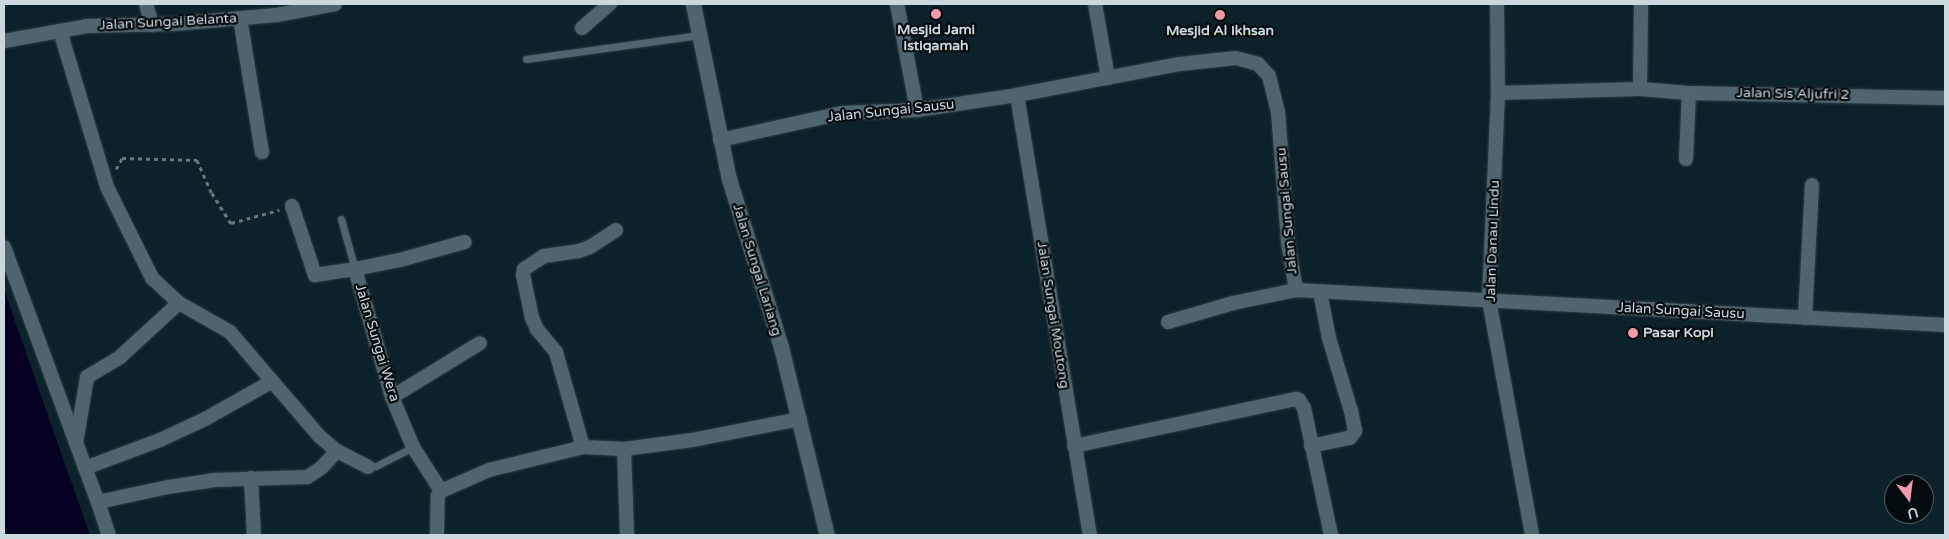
<!DOCTYPE html>
<style>
body{margin:0}
#map{position:relative;width:1949px;height:539px;overflow:hidden;background:#0c222a;font-family:"Varela Round",sans-serif}
div>[style]{position:absolute}
[style*='--x']{left:calc(var(--x)*1px);top:calc(var(--y)*1px);width:calc(var(--w)*1px);rotate:calc(var(--a)*1deg)}
.water>*{inset:0;background:#060022}
.path>*{height:2.5px;margin-top:-1.25px;transform-origin:0;background:repeating-linear-gradient(90deg,#66787e 0 4px,transparent 0 8px)}
.roads{filter:drop-shadow(0 0 1px #313c43) drop-shadow(0 0 1px #313c43)}
.service>*{height:7px;margin:-3.5px;padding:0 3.5px;transform-origin:3.5px;border-radius:3.5px;background:#4e656f}
.minor>*{height:14px;margin:-7px;padding:0 7px;transform-origin:7px;border-radius:7px;background:#4e656f}
.tertiary>*{height:15px;margin:-7.5px;padding:0 7.5px;transform-origin:7.5px;border-radius:7.5px;background:#4e656f}
.dots>*{width:14px;height:14px;translate:-50% -50%;box-sizing:border-box;border:2px solid #030a0e;border-radius:50%}
span{translate:-50% -50%;white-space:nowrap;text-align:center;line-height:1.15;-webkit-text-stroke:4.5px #030a0e;paint-order:stroke}
.street-label{font-size:14px;color:#cbd8dd}
.poi-label{font-size:14px;color:#cbd8dd;font-weight:700}
.left{translate:0 -50%;text-align:left}
.frame{position:absolute;inset:0;border:5px solid #cbd8dd;pointer-events:none}
.north{position:absolute;left:1884px;top:474px;width:50px;height:50px;box-sizing:border-box;background:#030a0e;border:1px solid #535c61;border-radius:50%;rotate:165deg;font-size:14px;font-weight:700;line-height:20px;text-align:center;color:#cbd8dd}
.north::after{content:'';display:block;margin:auto;width:18px;height:22px;background:#f39aaa;clip-path:polygon(50% 0,100% 100%,50% 72%,0 100%)}
</style>
<div id="map">
<div class="water">
<div style="clip-path:polygon(4px 289px,47px 413px,90px 535px,4px 535px)"></div>
</div>
<div class="path">
<div style="--x:116;--y:169;--w:13;--a:-61"></div>
<div style="--x:122;--y:158;--w:75;--a:1.5"></div>
<div style="--x:197;--y:160;--w:36;--a:66"></div>
<div style="--x:212;--y:193;--w:36;--a:58"></div>
<div style="--x:231;--y:223;--w:50;--a:-15.2"></div>
</div>
<div class="roads">
<div class="service">
<div style="--x:526;--y:59;--w:175;--a:-7.9"></div>
<div style="--x:341;--y:219;--w:52;--a:74.4"></div>
<div style="--x:368;--y:467;--w:8;--a:-7"></div>
<div style="--x:376;--y:466;--w:42;--a:-27.2"></div>
</div>
<div class="minor">
<div style="--x:146;--y:4;--w:22;--a:74"></div>
<div style="--x:897;--y:4;--w:108;--a:79.3"></div>
<div style="--x:1095;--y:4;--w:75;--a:80"></div>
<div style="--x:1497;--y:4;--w:89;--a:89.4"></div>
<div style="--x:1498;--y:93;--w:207;--a:92.5"></div>
<div style="--x:1489;--y:300;--w:239;--a:79.6"></div>
<div style="--x:240;--y:18;--w:136;--a:80.7"></div>
<div style="--x:582;--y:28;--w:37;--a:-41"></div>
<div style="--x:60;--y:31;--w:163;--a:73.2"></div>
<div style="--x:107;--y:187;--w:102;--a:63.7"></div>
<div style="--x:152;--y:278;--w:37;--a:43"></div>
<div style="--x:179;--y:303;--w:59;--a:29.6"></div>
<div style="--x:230;--y:332;--w:137;--a:49.4"></div>
<div style="--x:319;--y:436;--w:23;--a:40"></div>
<div style="--x:337;--y:451;--w:23;--a:133"></div>
<div style="--x:321;--y:468;--w:17;--a:147"></div>
<div style="--x:307;--y:477;--w:92;--a:178.1"></div>
<div style="--x:215;--y:480;--w:48;--a:171.5"></div>
<div style="--x:168;--y:487;--w:72;--a:167.9"></div>
<div style="--x:98;--y:502;--w:35;--a:72"></div>
<div style="--x:4;--y:41;--w:84;--a:-10.2"></div>
<div style="--x:87;--y:26;--w:87;--a:-1.3"></div>
<div style="--x:174;--y:24;--w:103;--a:-5"></div>
<div style="--x:277;--y:15;--w:59;--a:-10.7"></div>
<div style="--x:1640;--y:89;--w:85;--a:-89.3"></div>
<div style="--x:1498;--y:93;--w:142;--a:-1.6"></div>
<div style="--x:1640;--y:89;--w:49;--a:4.7"></div>
<div style="--x:1689;--y:93;--w:256;--a:1.1"></div>
<div style="--x:1017;--y:95;--w:446;--a:80.6"></div>
<div style="--x:720;--y:140;--w:126;--a:-12.4"></div>
<div style="--x:843;--y:113;--w:74;--a:-2.3"></div>
<div style="--x:917;--y:110;--w:101;--a:-8.5"></div>
<div style="--x:1017;--y:95;--w:166;--a:-10.8"></div>
<div style="--x:1180;--y:64;--w:56;--a:-6.1"></div>
<div style="--x:1236;--y:58;--w:23;--a:15"></div>
<div style="--x:1258;--y:64;--w:16;--a:47"></div>
<div style="--x:1269;--y:76;--w:36;--a:76"></div>
<div style="--x:1278;--y:111;--w:131;--a:85.6"></div>
<div style="--x:1288;--y:242;--w:49;--a:80.5"></div>
<div style="--x:1296;--y:290;--w:650;--a:3.09"></div>
<div style="--x:1686;--y:159;--w:66;--a:-87.4"></div>
<div style="--x:292;--y:206;--w:73;--a:71.6"></div>
<div style="--x:315;--y:275;--w:40;--a:-8.5"></div>
<div style="--x:355;--y:269;--w:133;--a:73.9"></div>
<div style="--x:392;--y:397;--w:54;--a:67.2"></div>
<div style="--x:413;--y:447;--w:52;--a:57.5"></div>
<div style="--x:4;--y:247;--w:272;--a:69.8"></div>
<div style="--x:355;--y:269;--w:46;--a:-11.3"></div>
<div style="--x:400;--y:260;--w:67;--a:-15.5"></div>
<div style="--x:1805;--y:318;--w:133;--a:-87"></div>
<div style="--x:1168;--y:322;--w:68;--a:-16.3"></div>
<div style="--x:1233;--y:303;--w:64;--a:-11.7"></div>
<div style="--x:392;--y:397;--w:103;--a:-31.5"></div>
<div style="--x:76;--y:443;--w:67;--a:-80.5"></div>
<div style="--x:87;--y:377;--w:39;--a:-31"></div>
<div style="--x:120;--y:357;--w:80;--a:-42.5"></div>
<div style="--x:1074;--y:446;--w:227;--a:-12"></div>
<div style="--x:1296;--y:399;--w:3;--a:18"></div>
<div style="--x:1299;--y:400;--w:9;--a:58"></div>
<div style="--x:1304;--y:408;--w:130;--a:78"></div>
<div style="--x:1311;--y:446;--w:40;--a:-12"></div>
<div style="--x:1350;--y:438;--w:9;--a:-54"></div>
<div style="--x:1355;--y:431;--w:20;--a:-101"></div>
<div style="--x:1351;--y:411;--w:76;--a:-106.8"></div>
<div style="--x:1329;--y:338;--w:47;--a:-101.1"></div>
<div style="--x:583;--y:447;--w:99;--a:-105.9"></div>
<div style="--x:556;--y:352;--w:30;--a:-130"></div>
<div style="--x:537;--y:329;--w:12;--a:-114"></div>
<div style="--x:532;--y:318;--w:44;--a:-101.8"></div>
<div style="--x:523;--y:275;--w:6;--a:-81"></div>
<div style="--x:524;--y:269;--w:24;--a:-33"></div>
<div style="--x:544;--y:256;--w:35;--a:-8"></div>
<div style="--x:579;--y:251;--w:12;--a:-20"></div>
<div style="--x:590;--y:247;--w:31;--a:-33"></div>
<div style="--x:624;--y:449;--w:86;--a:88"></div>
<div style="--x:337;--y:451;--w:35;--a:27"></div>
<div style="--x:85;--y:468;--w:80;--a:-20.5"></div>
<div style="--x:160;--y:440;--w:50;--a:-25"></div>
<div style="--x:205;--y:419;--w:76;--a:-29.3"></div>
<div style="--x:251;--y:478;--w:57;--a:87"></div>
<div style="--x:437;--y:535;--w:39;--a:-89"></div>
<div style="--x:438;--y:496;--w:6;--a:-59"></div>
<div style="--x:441;--y:491;--w:52;--a:-23.6"></div>
<div style="--x:489;--y:470;--w:97;--a:-13.7"></div>
<div style="--x:583;--y:447;--w:41;--a:2.8"></div>
<div style="--x:624;--y:449;--w:69;--a:-7.5"></div>
<div style="--x:692;--y:440;--w:110;--a:-11"></div>
</div>
<div class="tertiary">
<div style="--x:693;--y:4;--w:179;--a:78.4"></div>
<div style="--x:729;--y:179;--w:176;--a:72.8"></div>
<div style="--x:781;--y:347;--w:194;--a:76.3"></div>
</div>
</div>
<div class="dots">
<div style="left:936px;top:14px;background:#f39aaa"></div>
<div style="left:1220px;top:15px;background:#f39aaa"></div>
<div style="left:1633px;top:333px;background:#f39aaa"></div>
</div>
<div class="street-label">
<span style="left:168px;top:22px;rotate:-3deg">Jalan Sungai Belanta</span>
<span style="left:1793px;top:94px;rotate:1deg">Jalan Sis Aljufri 2</span>
<span style="left:891px;top:111px;rotate:-6deg">Jalan Sungai Sausu</span>
<span style="left:1287px;top:211px;rotate:-95deg">Jalan Sungai Sausu</span>
<span style="left:1493px;top:241px;rotate:-88deg">Jalan Danau Lindu</span>
<span style="left:757px;top:270px;rotate:73deg">Jalan Sungai Lariang</span>
<span style="left:1681px;top:311px;rotate:3deg">Jalan Sungai Sausu</span>
<span style="left:1053px;top:315px;rotate:81deg">Jalan Sungai Moutong</span>
<span style="left:377px;top:343px;rotate:73deg">Jalan Sungai Wera</span>
</div>
<div class="poi-label">
<span style="left:936px;top:38px">Mesjid Jami<br>Istiqamah</span>
<span style="left:1220px;top:31px">Mesjid Al Ikhsan</span>
<span class="left" style="left:1643px;top:333px">Pasar Kopi</span>
</div>
<div class="frame"></div>
<div class="north">U</div>
</div>
